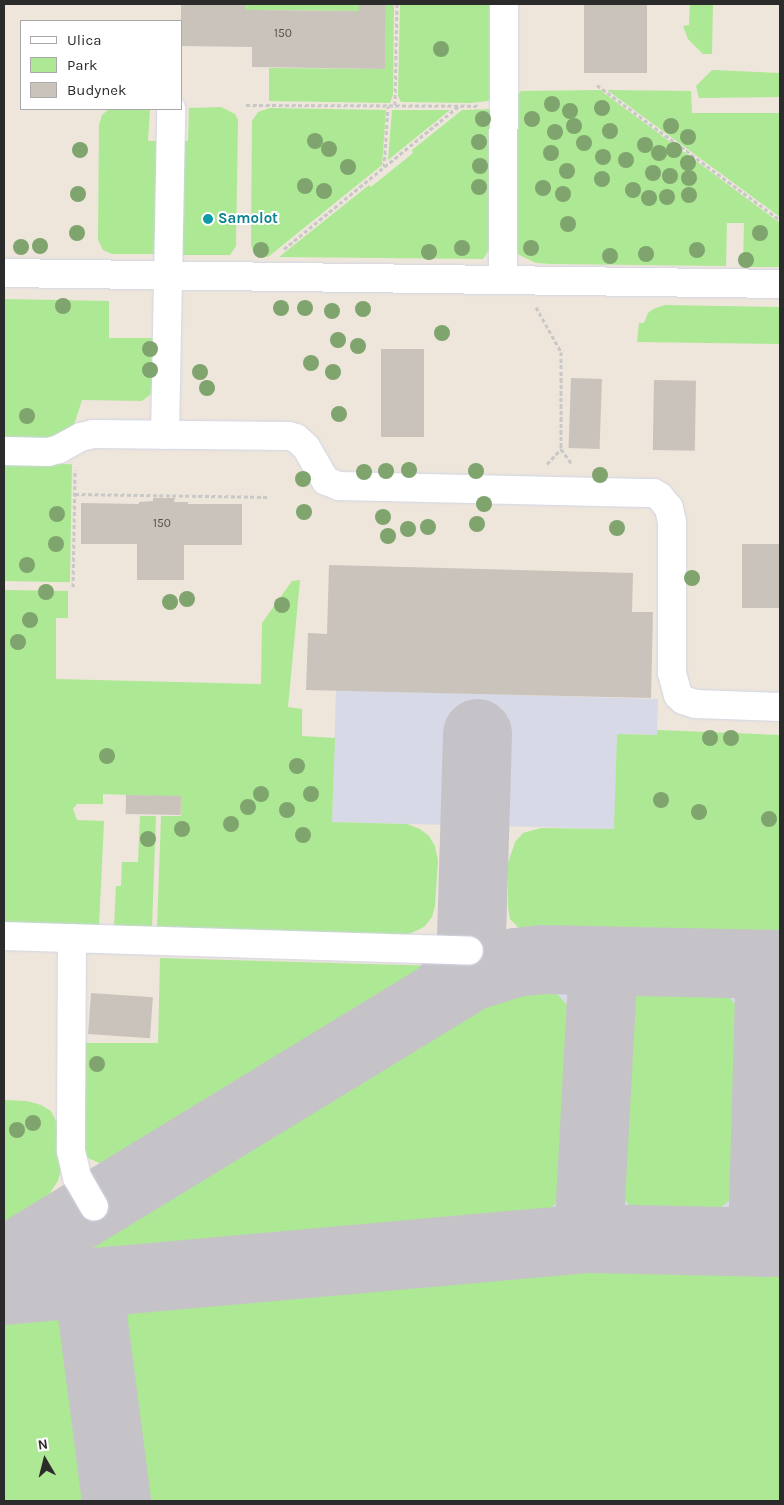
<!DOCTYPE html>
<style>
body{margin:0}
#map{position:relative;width:784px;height:1505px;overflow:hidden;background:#eee6db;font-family:Karla,sans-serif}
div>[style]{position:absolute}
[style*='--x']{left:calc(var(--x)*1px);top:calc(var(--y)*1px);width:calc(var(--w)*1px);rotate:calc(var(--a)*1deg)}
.airport>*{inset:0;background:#d7d9e6}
.green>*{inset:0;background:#ade894;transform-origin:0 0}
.taxiway>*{height:69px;margin:-34.5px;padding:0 34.5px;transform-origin:34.5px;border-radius:34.5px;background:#c6c3c8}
.building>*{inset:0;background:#c9c3bb;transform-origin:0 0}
.path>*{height:3px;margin-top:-1.5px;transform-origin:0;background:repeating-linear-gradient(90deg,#c8c8c8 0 4px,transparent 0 6.5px)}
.roads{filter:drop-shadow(0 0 1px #d1d4e5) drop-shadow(0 0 1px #d1d4e5)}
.minor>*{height:28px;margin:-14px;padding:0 14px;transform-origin:14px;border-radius:14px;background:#fff}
.trees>*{width:16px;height:16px;margin:-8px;border-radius:50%;background:#7fa46e}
.dots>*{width:14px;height:14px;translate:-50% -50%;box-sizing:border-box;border:2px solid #fff;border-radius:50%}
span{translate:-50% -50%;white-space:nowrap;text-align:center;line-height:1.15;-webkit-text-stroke:4px #fff;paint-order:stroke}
.number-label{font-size:12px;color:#52514f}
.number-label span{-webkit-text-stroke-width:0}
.culture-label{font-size:15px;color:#0d838f;font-weight:700}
.left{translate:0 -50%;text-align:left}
.frame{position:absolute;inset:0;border:5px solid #2b2b2b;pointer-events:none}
.legend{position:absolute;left:20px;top:20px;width:162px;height:90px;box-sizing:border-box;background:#fff;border:1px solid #aaa;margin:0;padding:6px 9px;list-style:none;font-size:15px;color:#2b2b2b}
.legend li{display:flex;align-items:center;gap:10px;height:25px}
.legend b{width:25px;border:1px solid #aaa}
.north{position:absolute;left:20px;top:1435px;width:50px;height:50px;-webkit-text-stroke:4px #fff;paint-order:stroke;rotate:352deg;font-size:14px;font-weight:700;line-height:20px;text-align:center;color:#2b2b2b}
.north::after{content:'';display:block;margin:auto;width:18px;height:22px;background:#2b2b2b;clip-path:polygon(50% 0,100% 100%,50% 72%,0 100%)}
</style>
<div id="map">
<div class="airport">
<div style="clip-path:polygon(336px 690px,658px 699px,657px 735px,617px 734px,615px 829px,332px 822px)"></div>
<div style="clip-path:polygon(452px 935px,780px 942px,780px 1501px,4px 1501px,4px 1234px,438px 969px)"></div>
</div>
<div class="green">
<div style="clip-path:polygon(245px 4px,359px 4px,359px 11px,245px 10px)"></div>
<div style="clip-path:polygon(386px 4px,394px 4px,393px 95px,390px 103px,269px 101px,269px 68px,385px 69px)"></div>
<div style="clip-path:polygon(400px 4px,491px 4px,492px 98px,488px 101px,470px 103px,401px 102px,398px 96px)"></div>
<div style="clip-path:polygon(690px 4px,713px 4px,712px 54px,703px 54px,688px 39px,683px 26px,689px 25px)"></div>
<div style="clip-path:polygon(712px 70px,780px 73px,780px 97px,699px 98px,696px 86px)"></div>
<div style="clip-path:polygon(600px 90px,780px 223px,780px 267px,743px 267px,744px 223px,727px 223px,726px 266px,551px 264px,536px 263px,519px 255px,516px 251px,516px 97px,521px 91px)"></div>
<div style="clip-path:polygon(607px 90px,691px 91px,692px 113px,780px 113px,780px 217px)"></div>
<div style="clip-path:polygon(221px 107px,235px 114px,238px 120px,236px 246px,230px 255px,180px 255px,181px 140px,188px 141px,189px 108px)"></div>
<div style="clip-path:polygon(270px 108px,386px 110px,382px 165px,268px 257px,258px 255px,253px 251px,251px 245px,252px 121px,258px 112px)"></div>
<div style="clip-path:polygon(109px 109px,150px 109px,148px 141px,157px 141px,155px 254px,112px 254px,103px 250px,98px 240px,99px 125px,102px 115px)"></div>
<div style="clip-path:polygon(491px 109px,489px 250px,483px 259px,279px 257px,369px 185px,371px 187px,413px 153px,412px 150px,462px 110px)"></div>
<div style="clip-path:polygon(392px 110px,450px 110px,388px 160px)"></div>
<div style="clip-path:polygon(4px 299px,109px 301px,109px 338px,154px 338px,154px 389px,151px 394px,142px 401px,82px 400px,74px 425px,68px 431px,54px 439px,4px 441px)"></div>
<div style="clip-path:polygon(665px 305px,780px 307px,780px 344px,637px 342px,639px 323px,644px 323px,648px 313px,653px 309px)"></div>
<div style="left:4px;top:463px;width:68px;height:118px;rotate:1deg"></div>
<div style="clip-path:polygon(300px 580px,288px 707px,302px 709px,302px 736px,335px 738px,332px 822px,407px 824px,420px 829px,429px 836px,435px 846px,438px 861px,435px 906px,432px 917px,424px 927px,409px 934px,392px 934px,157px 928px,161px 816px,181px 816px,181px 797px,103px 794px,103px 804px,77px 804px,73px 809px,77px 820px,104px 821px,99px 926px,4px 924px,4px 590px,68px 591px,68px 618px,56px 618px,56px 679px,261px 684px,262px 623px,292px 581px)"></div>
<div style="clip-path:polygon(657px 730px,780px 735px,780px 935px,772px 942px,532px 937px,523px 932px,510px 919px,508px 907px,508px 863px,515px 842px,523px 833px,541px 828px,614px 829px,617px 734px,657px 735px)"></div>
<div style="clip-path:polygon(140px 816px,156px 816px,152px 928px,114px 927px,116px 886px,121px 886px,122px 862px,138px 862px)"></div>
<div style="clip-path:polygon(160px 958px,440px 966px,438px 969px,117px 1166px,106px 1166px,88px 1158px,84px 1152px,85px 1043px,158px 1043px)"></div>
<div style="clip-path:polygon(547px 983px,575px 1014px,571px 1187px,541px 1219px,102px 1262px,84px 1240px,488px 995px,526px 985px)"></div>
<div style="clip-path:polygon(643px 987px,722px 989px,748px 1019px,742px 1189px,710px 1217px,641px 1217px,609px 1184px,614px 1015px)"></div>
<div style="clip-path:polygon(4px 1100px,27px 1101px,41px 1105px,51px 1111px,62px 1133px,62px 1165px,58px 1181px,48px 1196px,49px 1207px,4px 1234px)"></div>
<div style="clip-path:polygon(592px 1262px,780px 1266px,780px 1501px,141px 1501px,112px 1302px)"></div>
<div style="clip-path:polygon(67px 1311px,92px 1501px,4px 1501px,4px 1317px)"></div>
</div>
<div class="taxiway">
<div style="--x:444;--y:991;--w:29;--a:-54"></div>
<div style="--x:461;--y:968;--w:19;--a:-65"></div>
<div style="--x:469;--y:951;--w:14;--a:-82"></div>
<div style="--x:471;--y:937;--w:204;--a:-88.3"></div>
<div style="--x:588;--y:1238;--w:278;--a:-86.9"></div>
<div style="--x:762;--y:1242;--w:278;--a:-88.4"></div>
<div style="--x:4;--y:1261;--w:547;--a:-31.39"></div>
<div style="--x:471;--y:976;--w:46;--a:-17.7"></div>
<div style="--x:515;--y:962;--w:27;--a:-6"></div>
<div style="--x:542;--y:959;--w:238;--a:1.2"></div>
<div style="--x:114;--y:1280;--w:21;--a:137"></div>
<div style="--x:99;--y:1294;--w:10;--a:119"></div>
<div style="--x:94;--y:1303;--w:12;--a:99"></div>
<div style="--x:92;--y:1315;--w:188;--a:82.6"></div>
<div style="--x:4;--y:1290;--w:586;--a:-5.09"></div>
<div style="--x:588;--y:1238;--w:192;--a:1.2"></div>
</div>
<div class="building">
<div style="clip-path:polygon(181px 4px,245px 4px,245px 10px,359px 11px,359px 4px,386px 4px,385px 69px,252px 67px,252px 47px,181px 46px)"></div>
<div style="left:584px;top:4px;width:63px;height:69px"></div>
<div style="left:381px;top:349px;width:43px;height:88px"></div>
<div style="left:571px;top:378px;width:31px;height:70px;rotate:2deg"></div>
<div style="left:654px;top:380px;width:42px;height:70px;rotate:1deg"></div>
<div style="clip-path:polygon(153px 498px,175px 498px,174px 502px,188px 502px,188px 504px,242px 504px,242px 545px,184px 545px,184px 580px,137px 580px,137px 544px,81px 544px,81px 503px,139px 504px,139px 502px,153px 501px)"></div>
<div style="left:742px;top:544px;width:38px;height:64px"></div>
<div style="clip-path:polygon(329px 565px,633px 573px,632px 612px,653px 612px,651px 698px,306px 690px,308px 633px,327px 634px)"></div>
<div style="left:126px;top:795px;width:55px;height:19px;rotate:1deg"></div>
<div style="left:91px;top:993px;width:62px;height:41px;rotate:4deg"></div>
</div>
<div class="path">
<div style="--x:597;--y:85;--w:227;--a:36.4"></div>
<div style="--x:246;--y:105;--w:232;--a:0.2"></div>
<div style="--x:395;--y:105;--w:101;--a:-88.9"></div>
<div style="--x:384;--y:167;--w:61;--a:-86.2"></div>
<div style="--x:284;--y:249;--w:227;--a:-39.3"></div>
<div style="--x:536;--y:307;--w:51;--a:60.9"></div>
<div style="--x:561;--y:352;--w:97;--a:90"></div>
<div style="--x:547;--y:464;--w:21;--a:-47"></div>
<div style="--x:561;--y:449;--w:19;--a:54"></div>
<div style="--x:75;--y:494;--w:193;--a:0.9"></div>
<div style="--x:73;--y:587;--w:117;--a:-89"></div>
</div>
<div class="roads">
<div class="minor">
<div style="--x:4;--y:273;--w:776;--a:0.81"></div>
<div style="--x:503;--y:280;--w:276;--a:-89.8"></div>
<div style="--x:165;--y:435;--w:326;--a:-88.9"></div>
<div style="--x:4;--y:451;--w:44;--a:1.3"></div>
<div style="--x:48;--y:452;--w:11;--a:-15"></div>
<div style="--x:59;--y:449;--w:25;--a:-29"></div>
<div style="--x:81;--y:437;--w:12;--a:-14"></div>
<div style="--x:93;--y:434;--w:196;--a:0.6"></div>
<div style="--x:289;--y:436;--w:7;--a:16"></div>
<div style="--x:296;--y:438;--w:13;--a:42"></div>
<div style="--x:306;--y:447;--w:39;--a:60"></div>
<div style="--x:326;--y:481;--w:14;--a:21"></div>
<div style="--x:339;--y:486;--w:315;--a:1.3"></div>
<div style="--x:654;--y:493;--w:7;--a:34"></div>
<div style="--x:660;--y:497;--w:14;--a:51"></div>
<div style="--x:669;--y:508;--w:14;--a:78"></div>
<div style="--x:672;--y:522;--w:151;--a:90"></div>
<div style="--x:672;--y:673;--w:23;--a:75"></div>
<div style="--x:678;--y:695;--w:7;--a:45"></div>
<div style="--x:683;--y:700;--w:14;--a:17"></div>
<div style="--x:696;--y:704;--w:84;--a:2"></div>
<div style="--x:4;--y:936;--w:465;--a:1.8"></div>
<div style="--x:72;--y:938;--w:213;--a:90.3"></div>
<div style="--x:71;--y:1151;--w:27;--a:77"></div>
<div style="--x:77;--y:1177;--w:34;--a:60"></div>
</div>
</div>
<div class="trees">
<div style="left:441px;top:49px"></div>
<div style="left:552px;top:104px"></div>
<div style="left:602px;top:108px"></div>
<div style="left:570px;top:111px"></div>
<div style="left:483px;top:119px"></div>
<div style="left:532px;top:119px"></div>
<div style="left:574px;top:126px"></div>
<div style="left:671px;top:126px"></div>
<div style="left:610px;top:131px"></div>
<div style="left:555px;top:132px"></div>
<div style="left:688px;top:137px"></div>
<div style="left:315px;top:141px"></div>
<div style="left:479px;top:142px"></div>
<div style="left:584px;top:143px"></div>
<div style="left:645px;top:145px"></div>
<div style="left:329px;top:149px"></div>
<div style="left:80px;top:150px"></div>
<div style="left:674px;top:150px"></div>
<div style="left:551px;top:153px"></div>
<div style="left:659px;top:153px"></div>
<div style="left:603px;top:157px"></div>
<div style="left:626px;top:160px"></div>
<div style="left:688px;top:163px"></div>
<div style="left:480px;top:166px"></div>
<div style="left:348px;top:167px"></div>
<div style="left:567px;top:171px"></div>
<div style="left:653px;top:173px"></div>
<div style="left:670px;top:176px"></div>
<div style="left:689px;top:178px"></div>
<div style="left:602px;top:179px"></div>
<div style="left:305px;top:186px"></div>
<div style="left:479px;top:187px"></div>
<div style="left:543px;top:188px"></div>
<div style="left:633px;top:190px"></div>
<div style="left:324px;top:191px"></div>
<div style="left:78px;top:194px"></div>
<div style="left:563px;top:194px"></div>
<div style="left:689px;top:195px"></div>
<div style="left:667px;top:197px"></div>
<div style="left:649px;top:198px"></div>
<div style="left:568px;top:224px"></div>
<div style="left:77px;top:233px"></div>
<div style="left:760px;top:233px"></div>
<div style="left:40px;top:246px"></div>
<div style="left:21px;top:247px"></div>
<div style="left:462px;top:248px"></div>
<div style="left:531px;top:248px"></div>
<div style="left:261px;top:250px"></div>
<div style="left:697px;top:250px"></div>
<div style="left:429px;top:252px"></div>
<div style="left:646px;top:254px"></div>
<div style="left:610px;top:256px"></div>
<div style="left:746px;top:260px"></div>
<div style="left:63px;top:306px"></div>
<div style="left:281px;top:308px"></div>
<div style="left:305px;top:308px"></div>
<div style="left:363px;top:309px"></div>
<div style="left:332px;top:311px"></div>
<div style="left:442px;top:333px"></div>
<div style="left:338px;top:340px"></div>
<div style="left:358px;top:346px"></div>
<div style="left:150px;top:349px"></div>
<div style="left:311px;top:363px"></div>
<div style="left:150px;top:370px"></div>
<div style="left:200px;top:372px"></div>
<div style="left:333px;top:372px"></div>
<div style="left:207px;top:388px"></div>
<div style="left:339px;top:414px"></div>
<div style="left:27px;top:416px"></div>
<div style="left:409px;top:470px"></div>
<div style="left:386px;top:471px"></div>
<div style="left:476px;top:471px"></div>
<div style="left:364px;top:472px"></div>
<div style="left:600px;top:475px"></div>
<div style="left:303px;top:479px"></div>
<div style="left:484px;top:504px"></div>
<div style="left:304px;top:512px"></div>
<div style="left:57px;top:514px"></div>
<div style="left:383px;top:517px"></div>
<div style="left:477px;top:524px"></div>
<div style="left:428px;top:527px"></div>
<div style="left:617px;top:528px"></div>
<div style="left:408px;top:529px"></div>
<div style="left:388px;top:536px"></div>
<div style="left:56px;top:544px"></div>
<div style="left:27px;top:565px"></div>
<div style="left:692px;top:578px"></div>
<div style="left:46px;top:592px"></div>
<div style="left:187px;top:599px"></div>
<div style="left:170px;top:602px"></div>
<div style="left:282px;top:605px"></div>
<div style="left:30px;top:620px"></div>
<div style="left:18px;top:642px"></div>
<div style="left:710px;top:738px"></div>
<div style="left:731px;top:738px"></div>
<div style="left:107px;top:756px"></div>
<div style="left:297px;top:766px"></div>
<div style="left:261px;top:794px"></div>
<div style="left:311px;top:794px"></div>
<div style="left:661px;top:800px"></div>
<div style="left:248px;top:807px"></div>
<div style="left:287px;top:810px"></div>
<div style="left:699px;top:812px"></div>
<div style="left:769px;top:819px"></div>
<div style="left:231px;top:824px"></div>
<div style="left:182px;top:829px"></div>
<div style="left:303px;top:835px"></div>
<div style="left:148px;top:839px"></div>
<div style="left:97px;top:1064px"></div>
<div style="left:33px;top:1123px"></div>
<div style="left:17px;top:1130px"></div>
</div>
<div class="dots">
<div style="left:208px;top:219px;background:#0f9aa8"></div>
</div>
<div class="number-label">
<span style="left:283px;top:34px">150</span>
<span style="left:162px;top:524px">150</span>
</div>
<div class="culture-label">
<span class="left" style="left:218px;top:219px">Samolot</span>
</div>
<div class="frame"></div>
<ul class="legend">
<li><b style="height:6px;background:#fff"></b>Ulica</li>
<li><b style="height:14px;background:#ade894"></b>Park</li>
<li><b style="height:14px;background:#c9c3bb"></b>Budynek</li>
</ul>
<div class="north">N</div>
</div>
